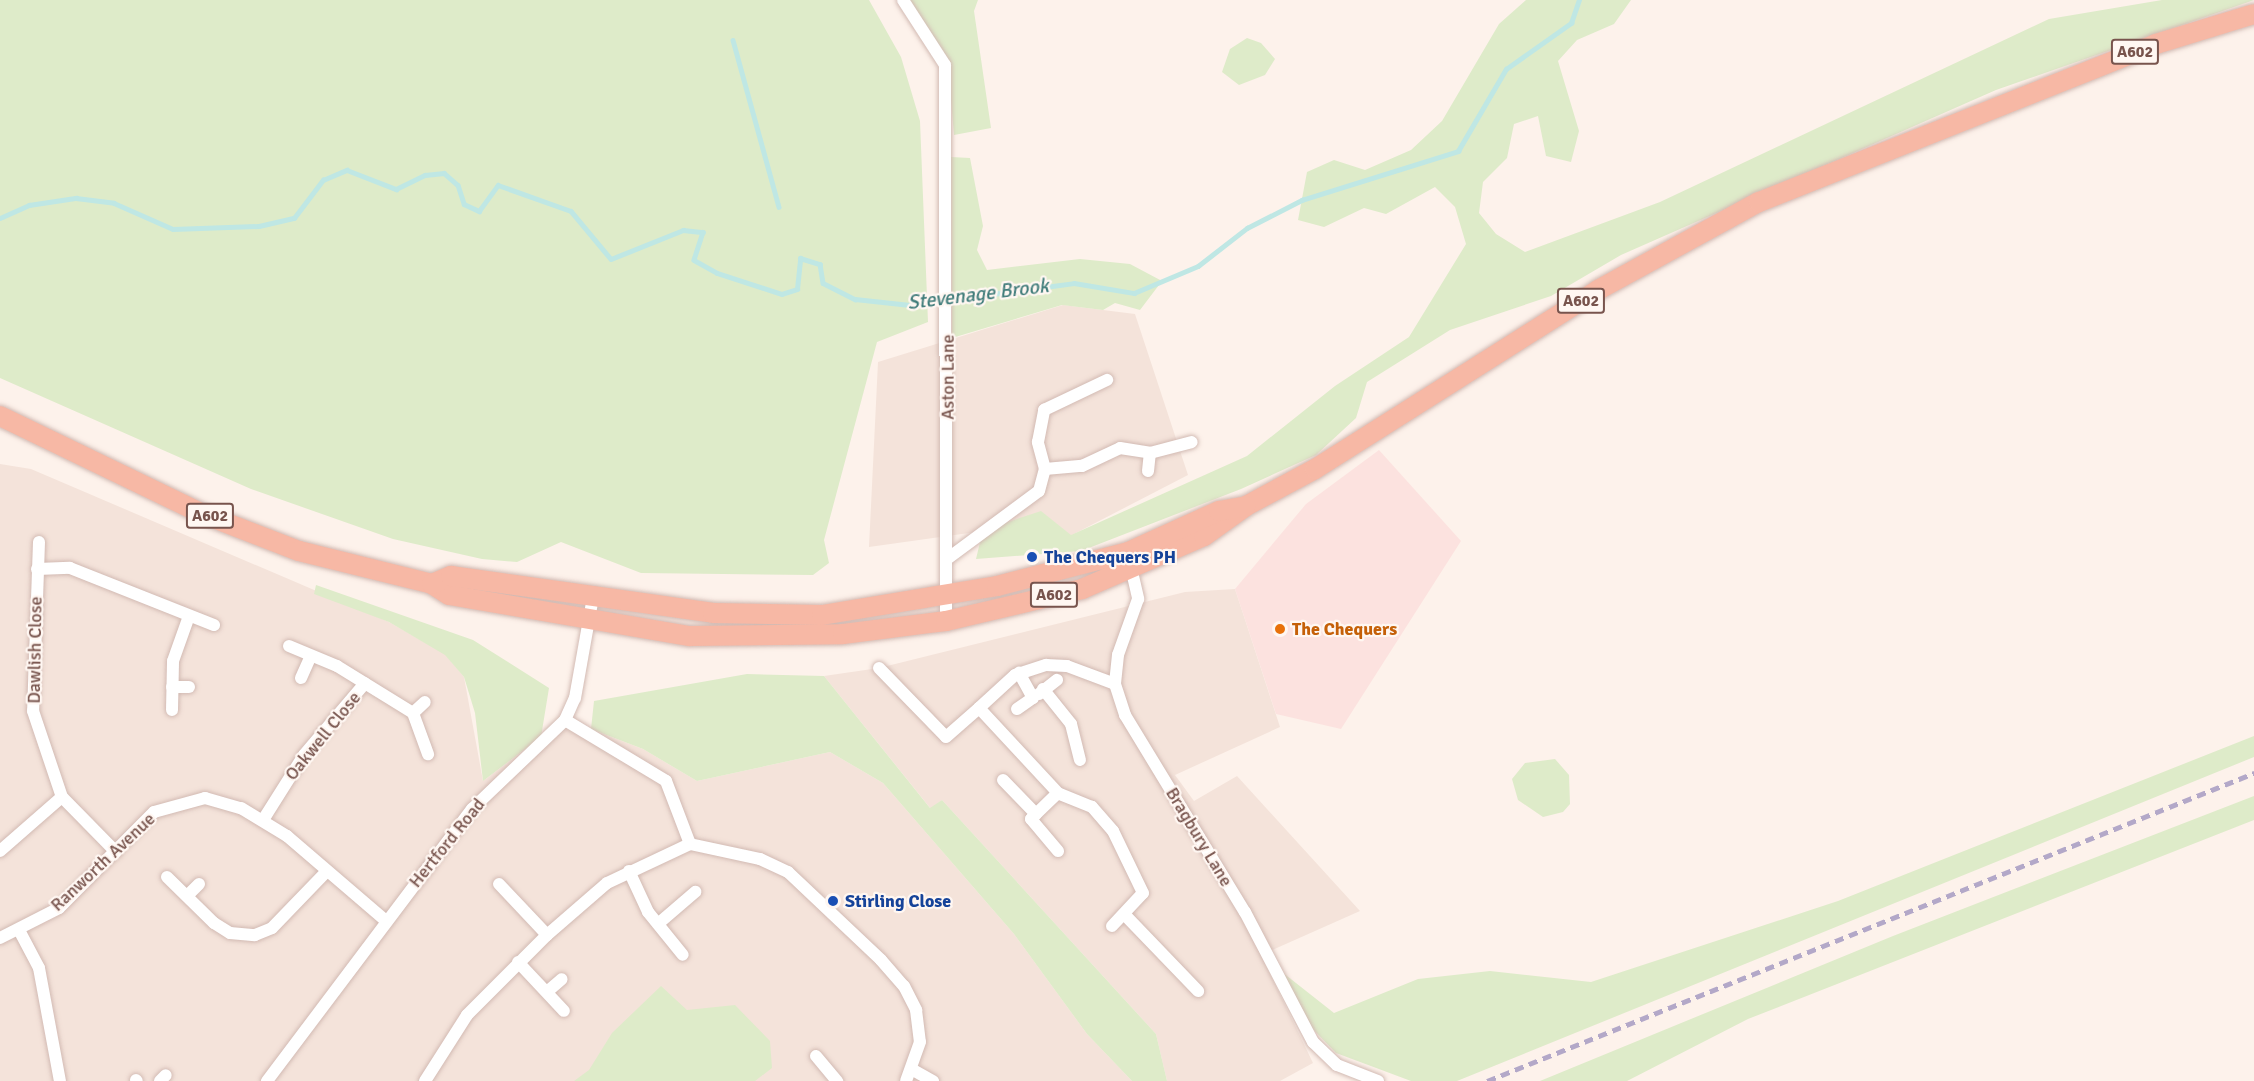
<!DOCTYPE html>
<style>
body{margin:0}
#map{position:relative;width:2254px;height:1081px;overflow:hidden;background:#fdf2eb;font-family:Signika,sans-serif}
div>[style]{position:absolute}
[style*='--x']{left:calc(var(--x)*1px);top:calc(var(--y)*1px);width:calc(var(--w)*1px);rotate:calc(var(--a)*1deg)}
.residential>*{inset:0;background:#f4e3da}
.commercial>*{inset:0;background:#fce2df}
.green>*{inset:0;background:#deebc9}
.stream>*{height:4.5px;margin:-2.25px;padding:0 2.25px;transform-origin:2.25px;border-radius:2.25px;background:#bfe7e4}
.roads{filter:drop-shadow(0 0 2px #d2bab3) drop-shadow(0 0 2px #d2bab3)}
.minor>*{height:12px;margin:-6px;padding:0 6px;transform-origin:6px;border-radius:6px;background:#fff}
.trunk>*{height:20px;margin:-10px;padding:0 10px;transform-origin:10px;border-radius:10px;background:#f7b8a5}
.rail>*{height:4.5px;margin-top:-2.25px;transform-origin:0;background:repeating-linear-gradient(90deg,#b3a8c8 0 9px,transparent 0 15px)}
.dots>*{width:16px;height:16px;translate:-50% -50%;box-sizing:border-box;border:3px solid #fff7f2;border-radius:50%}
span{translate:-50% -50%;white-space:nowrap;text-align:center;line-height:1.15;-webkit-text-stroke:4.5px #fff7f2;paint-order:stroke}
.shield-label span{padding:2px 4px;background:#fff7f2;border:2px solid;border-radius:4px;-webkit-text-stroke-width:0}
.shield-label{font-size:16px;color:#78544d;font-weight:700}
.street-label{font-size:18px;color:#78544d}
.transit-label{font-size:18px;color:#164399;font-weight:700}
.left{translate:0 -50%;text-align:left}
.food-label{font-size:18px;color:#c56008;font-weight:700}
.water-label{font-size:20px;color:#407c7a;font-style:italic}
</style>
<div id="map">
<div class="residential">
<div style="clip-path:polygon(1063px 305px,1135px 314px,1188px 475px,1072px 535px,976px 532px,869px 547px,878px 362px)"></div>
<div style="clip-path:polygon(0 464px,31px 469px,389px 622px,445px 654px,464px 677px,483px 781px,565px 719px,643px 749px,697px 781px,830px 752px,883px 783px,1014px 934px,1087px 1034px,1132px 1081px,0 1081px)"></div>
<div style="clip-path:polygon(1235px 589px,1280px 727px,1175px 775px,1194px 801px,1237px 776px,1360px 911px,1261px 955px,1313px 1063px,1280px 1081px,1167px 1081px,1156px 1034px,942px 800px,931px 809px,824px 676px,879px 668px,1185px 592px)"></div>
</div>
<div class="commercial">
<div style="clip-path:polygon(1379px 450px,1461px 541px,1341px 729px,1276px 714px,1235px 589px,1306px 504px)"></div>
</div>
<div class="green">
<div style="clip-path:polygon(0 0,869px 0,901px 57px,920px 121px,928px 322px,877px 342px,824px 540px,829px 563px,813px 575px,641px 573px,561px 542px,517px 562px,482px 559px,393px 539px,251px 489px,0 378px)"></div>
<div style="clip-path:polygon(908px 0,978px 0,974px 11px,991px 128px,954px 135px,948px 65px)"></div>
<div style="clip-path:polygon(1526px 0,1631px 0,1614px 24px,1577px 40px,1558px 61px,1579px 131px,1571px 162px,1546px 156px,1538px 116px,1514px 124px,1507px 158px,1483px 182px,1479px 213px,1496px 234px,1525px 252px,1660px 202px,2049px 19px,2162px 0,2254px 0,1996px 90px,1621px 255px,1551px 296px,1450px 330px,1367px 382px,1356px 418px,1316px 455px,1241px 489px,1081px 551px,976px 559px,981px 538px,999px 525px,1041px 511px,1071px 535px,1247px 456px,1335px 386px,1409px 337px,1466px 244px,1455px 207px,1435px 187px,1386px 214px,1364px 208px,1324px 227px,1298px 220px,1307px 172px,1334px 160px,1365px 170px,1411px 150px,1442px 121px,1499px 24px)"></div>
<div style="clip-path:polygon(1247px 38px,1261px 43px,1275px 59px,1265px 75px,1239px 85px,1222px 72px,1230px 49px)"></div>
<div style="clip-path:polygon(951px 157px,970px 158px,983px 226px,977px 250px,987px 270px,1080px 259px,1130px 264px,1162px 281px,1140px 310px,1115px 303px,1103px 310px,1062px 305px,952px 338px)"></div>
<div style="clip-path:polygon(316px 585px,473px 640px,549px 688px,541px 737px,483px 781px,475px 713px,464px 677px,445px 655px,389px 622px,314px 594px)"></div>
<div style="clip-path:polygon(747px 674px,824px 676px,930px 808px,942px 800px,1156px 1034px,1167px 1081px,1132px 1081px,1087px 1034px,1014px 934px,883px 783px,830px 752px,697px 781px,643px 749px,591px 729px,594px 701px)"></div>
<div style="clip-path:polygon(2254px 736px,2254px 757px,1457px 1081px,1411px 1081px,1336px 1053px,1309px 1025px,1282px 972px,1334px 1013px,1418px 979px,1490px 971px,1591px 982px,1838px 901px)"></div>
<div style="clip-path:polygon(1555px 759px,1569px 775px,1570px 804px,1563px 812px,1543px 817px,1518px 800px,1512px 779px,1525px 763px)"></div>
<div style="clip-path:polygon(2254px 796px,2254px 820px,1748px 1019px,1627px 1081px,1540px 1081px,1893px 936px)"></div>
<div style="clip-path:polygon(661px 986px,687px 1010px,735px 1005px,770px 1041px,772px 1068px,755px 1081px,574px 1081px,589px 1070px,612px 1033px)"></div>
</div>
<div class="stream">
<div style="--x:733;--y:40;--w:173;--a:74.6"></div>
<div style="--x:0;--y:218;--w:32;--a:-24"></div>
<div style="--x:29;--y:205;--w:48;--a:-8.5"></div>
<div style="--x:76;--y:198;--w:38;--a:7"></div>
<div style="--x:114;--y:203;--w:64;--a:23.8"></div>
<div style="--x:173;--y:229;--w:86;--a:-2"></div>
<div style="--x:259;--y:226;--w:36;--a:-13"></div>
<div style="--x:294;--y:218;--w:48;--a:-52.7"></div>
<div style="--x:323;--y:180;--w:26;--a:-23"></div>
<div style="--x:347;--y:170;--w:53;--a:21.2"></div>
<div style="--x:396;--y:189;--w:32;--a:-26"></div>
<div style="--x:425;--y:175;--w:19;--a:-6"></div>
<div style="--x:444;--y:173;--w:18;--a:41"></div>
<div style="--x:458;--y:185;--w:20;--a:72"></div>
<div style="--x:464;--y:204;--w:17;--a:25"></div>
<div style="--x:479;--y:211;--w:32;--a:-54"></div>
<div style="--x:498;--y:185;--w:77;--a:19.6"></div>
<div style="--x:571;--y:211;--w:62;--a:50.2"></div>
<div style="--x:611;--y:259;--w:78;--a:-21.9"></div>
<div style="--x:683;--y:230;--w:20;--a:6"></div>
<div style="--x:703;--y:232;--w:29;--a:108"></div>
<div style="--x:694;--y:260;--w:26;--a:29"></div>
<div style="--x:717;--y:273;--w:68;--a:17.9"></div>
<div style="--x:782;--y:294;--w:16;--a:-18"></div>
<div style="--x:797;--y:289;--w:31;--a:-84"></div>
<div style="--x:800;--y:258;--w:21;--a:17"></div>
<div style="--x:820;--y:264;--w:19;--a:81"></div>
<div style="--x:823;--y:283;--w:36;--a:27"></div>
<div style="--x:855;--y:299;--w:55;--a:6.2"></div>
<div style="--x:910;--y:305;--w:165;--a:-7.6"></div>
<div style="--x:1074;--y:283;--w:61;--a:9.5"></div>
<div style="--x:1134;--y:293;--w:69;--a:-22.9"></div>
<div style="--x:1198;--y:266;--w:62;--a:-37.8"></div>
<div style="--x:1247;--y:228;--w:62;--a:-27"></div>
<div style="--x:1302;--y:200;--w:164;--a:-17.4"></div>
<div style="--x:1458;--y:151;--w:95;--a:-59.7"></div>
<div style="--x:1506;--y:69;--w:80;--a:-35.3"></div>
<div style="--x:1571;--y:23;--w:24;--a:-71"></div>
</div>
<div class="roads">
<div class="minor">
<div style="--x:903;--y:0;--w:77;--a:57.1"></div>
<div style="--x:945;--y:65;--w:556;--a:89.9"></div>
<div style="--x:1045;--y:469;--w:28;--a:-105"></div>
<div style="--x:1038;--y:442;--w:33;--a:-79"></div>
<div style="--x:1044;--y:410;--w:70;--a:-25.5"></div>
<div style="--x:1148;--y:471;--w:18;--a:-84"></div>
<div style="--x:39;--y:542;--w:169;--a:92"></div>
<div style="--x:33;--y:711;--w:91;--a:71.4"></div>
<div style="--x:62;--y:797;--w:77;--a:45.5"></div>
<div style="--x:947;--y:559;--w:114;--a:-36.5"></div>
<div style="--x:1039;--y:491;--w:23;--a:-75"></div>
<div style="--x:1045;--y:469;--w:37;--a:-5"></div>
<div style="--x:1082;--y:466;--w:42;--a:-25.3"></div>
<div style="--x:1120;--y:448;--w:30;--a:9"></div>
<div style="--x:1150;--y:453;--w:43;--a:-14.7"></div>
<div style="--x:1130;--y:563;--w:37;--a:77"></div>
<div style="--x:1138;--y:599;--w:59;--a:109.7"></div>
<div style="--x:1118;--y:655;--w:29;--a:96"></div>
<div style="--x:1115;--y:684;--w:33;--a:72"></div>
<div style="--x:1125;--y:715;--w:231;--a:58.7"></div>
<div style="--x:1245;--y:912;--w:147;--a:62.4"></div>
<div style="--x:1313;--y:1042;--w:33;--a:44"></div>
<div style="--x:1337;--y:1065;--w:44;--a:21.3"></div>
<div style="--x:37;--y:569;--w:33;--a:-2"></div>
<div style="--x:70;--y:568;--w:155;--a:21.6"></div>
<div style="--x:289;--y:646;--w:52;--a:22.6"></div>
<div style="--x:337;--y:666;--w:89;--a:31.7"></div>
<div style="--x:413;--y:713;--w:44;--a:69.9"></div>
<div style="--x:879;--y:668;--w:96;--a:45.8"></div>
<div style="--x:946;--y:737;--w:44;--a:-41.3"></div>
<div style="--x:301;--y:678;--w:24;--a:-66"></div>
<div style="--x:172;--y:687;--w:17;--a:0"></div>
<div style="--x:1043;--y:689;--w:45;--a:51.3"></div>
<div style="--x:1071;--y:724;--w:37;--a:76"></div>
<div style="--x:1039;--y:694;--w:23;--a:-38"></div>
<div style="--x:1017;--y:709;--w:19;--a:-35"></div>
<div style="--x:1033;--y:698;--w:29;--a:-119"></div>
<div style="--x:172;--y:710;--w:49;--a:-88.8"></div>
<div style="--x:173;--y:661;--w:48;--a:-70.4"></div>
<div style="--x:413;--y:713;--w:16;--a:-43"></div>
<div style="--x:565;--y:720;--w:118;--a:31.1"></div>
<div style="--x:666;--y:781;--w:67;--a:69.1"></div>
<div style="--x:690;--y:844;--w:72;--a:12.1"></div>
<div style="--x:760;--y:859;--w:31;--a:25"></div>
<div style="--x:788;--y:872;--w:128;--a:43.4"></div>
<div style="--x:881;--y:960;--w:35;--a:49"></div>
<div style="--x:904;--y:986;--w:27;--a:63"></div>
<div style="--x:916;--y:1010;--w:32;--a:83"></div>
<div style="--x:920;--y:1042;--w:41;--a:109.7"></div>
<div style="--x:1003;--y:780;--w:47;--a:45.9"></div>
<div style="--x:1036;--y:814;--w:30;--a:-44"></div>
<div style="--x:1036;--y:814;--w:7;--a:135"></div>
<div style="--x:1031;--y:819;--w:42;--a:49.8"></div>
<div style="--x:263;--y:820;--w:77;--a:-57.8"></div>
<div style="--x:304;--y:755;--w:94;--a:-49.7"></div>
<div style="--x:0;--y:851;--w:82;--a:-41.1"></div>
<div style="--x:629;--y:871;--w:45;--a:65.1"></div>
<div style="--x:648;--y:912;--w:55;--a:50.9"></div>
<div style="--x:167;--y:877;--w:66;--a:44.4"></div>
<div style="--x:214;--y:923;--w:19;--a:32"></div>
<div style="--x:230;--y:933;--w:25;--a:5"></div>
<div style="--x:255;--y:935;--w:18;--a:-22"></div>
<div style="--x:272;--y:928;--w:79;--a:-46"></div>
<div style="--x:499;--y:884;--w:70;--a:46.7"></div>
<div style="--x:187;--y:896;--w:17;--a:-45"></div>
<div style="--x:1124;--y:914;--w:107;--a:46.1"></div>
<div style="--x:659;--y:923;--w:48;--a:-40.7"></div>
<div style="--x:1112;--y:926;--w:45;--a:-46.8"></div>
<div style="--x:1143;--y:893;--w:69;--a:-115.8"></div>
<div style="--x:1113;--y:831;--w:32;--a:-131"></div>
<div style="--x:1092;--y:807;--w:37;--a:-158"></div>
<div style="--x:1058;--y:793;--w:116;--a:-132.9"></div>
<div style="--x:979;--y:708;--w:49;--a:-42.5"></div>
<div style="--x:1015;--y:675;--w:33;--a:-18"></div>
<div style="--x:1046;--y:665;--w:21;--a:3"></div>
<div style="--x:1067;--y:666;--w:51;--a:20.6"></div>
<div style="--x:19;--y:930;--w:43;--a:62.2"></div>
<div style="--x:39;--y:968;--w:115;--a:79.5"></div>
<div style="--x:0;--y:938;--w:66;--a:-27"></div>
<div style="--x:59;--y:908;--w:135;--a:-45.3"></div>
<div style="--x:154;--y:812;--w:53;--a:-15.4"></div>
<div style="--x:205;--y:798;--w:37;--a:16"></div>
<div style="--x:241;--y:808;--w:54;--a:31.3"></div>
<div style="--x:287;--y:836;--w:129;--a:40.6"></div>
<div style="--x:518;--y:962;--w:67;--a:46.8"></div>
<div style="--x:548;--y:991;--w:18;--a:-41"></div>
<div style="--x:816;--y:1056;--w:33;--a:50"></div>
<div style="--x:913;--y:1070;--w:23;--a:29"></div>
<div style="--x:136;--y:1080;--w:1;--a:45"></div>
<div style="--x:160;--y:1081;--w:8;--a:-45"></div>
<div style="--x:267;--y:1081;--w:341;--a:-53"></div>
<div style="--x:472;--y:809;--w:129;--a:-43.7"></div>
<div style="--x:565;--y:720;--w:24;--a:-66"></div>
<div style="--x:575;--y:698;--w:103;--a:-79.9"></div>
<div style="--x:425;--y:1081;--w:78;--a:-57.5"></div>
<div style="--x:467;--y:1015;--w:113;--a:-45"></div>
<div style="--x:547;--y:935;--w:79;--a:-40.9"></div>
<div style="--x:607;--y:883;--w:92;--a:-25.2"></div>
</div>
<div class="trunk">
<div style="--x:0;--y:416;--w:225;--a:25.8"></div>
<div style="--x:203;--y:514;--w:103;--a:21.1"></div>
<div style="--x:299;--y:551;--w:137;--a:13.9"></div>
<div style="--x:432;--y:584;--w:20;--a:33"></div>
<div style="--x:449;--y:595;--w:244;--a:9.7"></div>
<div style="--x:690;--y:636;--w:153;--a:-0.7"></div>
<div style="--x:843;--y:634;--w:104;--a:-7.2"></div>
<div style="--x:946;--y:621;--w:140;--a:-13.2"></div>
<div style="--x:1082;--y:589;--w:133;--a:-23.5"></div>
<div style="--x:1204;--y:536;--w:52;--a:-35.5"></div>
<div style="--x:1246;--y:506;--w:78;--a:-28.2"></div>
<div style="--x:1315;--y:469;--w:335;--a:-32.3"></div>
<div style="--x:1598;--y:290;--w:183;--a:-28.7"></div>
<div style="--x:1759;--y:202;--w:427;--a:-21.7"></div>
<div style="--x:2156;--y:44;--w:102;--a:-17"></div>
<div style="--x:432;--y:584;--w:21;--a:-23"></div>
<div style="--x:451;--y:576;--w:265;--a:8"></div>
<div style="--x:713;--y:613;--w:109;--a:1.1"></div>
<div style="--x:822;--y:615;--w:177;--a:-9.4"></div>
<div style="--x:997;--y:586;--w:135;--a:-14.5"></div>
<div style="--x:1128;--y:552;--w:100;--a:-24.3"></div>
<div style="--x:1219;--y:511;--w:27;--a:-10"></div>
</div>
</div>
<div class="rail">
<div style="--x:1487;--y:1081;--w:827;--a:-21.88"></div>
</div>
<div class="dots">
<div style="left:1032px;top:557px;background:#1a4fb4"></div>
<div style="left:1280px;top:629px;background:#e8710a"></div>
<div style="left:833px;top:901px;background:#1a4fb4"></div>
</div>
<div class="shield-label">
<span style="left:2135px;top:52px">A602</span>
<span style="left:1581px;top:301px">A602</span>
<span style="left:210px;top:516px">A602</span>
<span style="left:1054px;top:595px">A602</span>
</div>
<div class="street-label">
<span style="left:948px;top:377px;rotate:-90deg">Aston Lane</span>
<span style="left:35px;top:650px;rotate:-89deg">Dawlish Close</span>
<span style="left:323px;top:736px;rotate:-51deg">Oakwell Close</span>
<span style="left:1199px;top:837px;rotate:59deg">Bragbury Lane</span>
<span style="left:447px;top:843px;rotate:-51deg">Hertford Road</span>
<span style="left:103px;top:862px;rotate:-43deg">Ranworth Avenue</span>
</div>
<div class="transit-label">
<span class="left" style="left:1044px;top:557px">The Chequers PH</span>
<span class="left" style="left:845px;top:901px">Stirling Close</span>
</div>
<div class="food-label">
<span class="left" style="left:1292px;top:629px">The Chequers</span>
</div>
<div class="water-label">
<span style="left:978px;top:294px;rotate:-7deg">Stevenage Brook</span>
</div>
</div>
